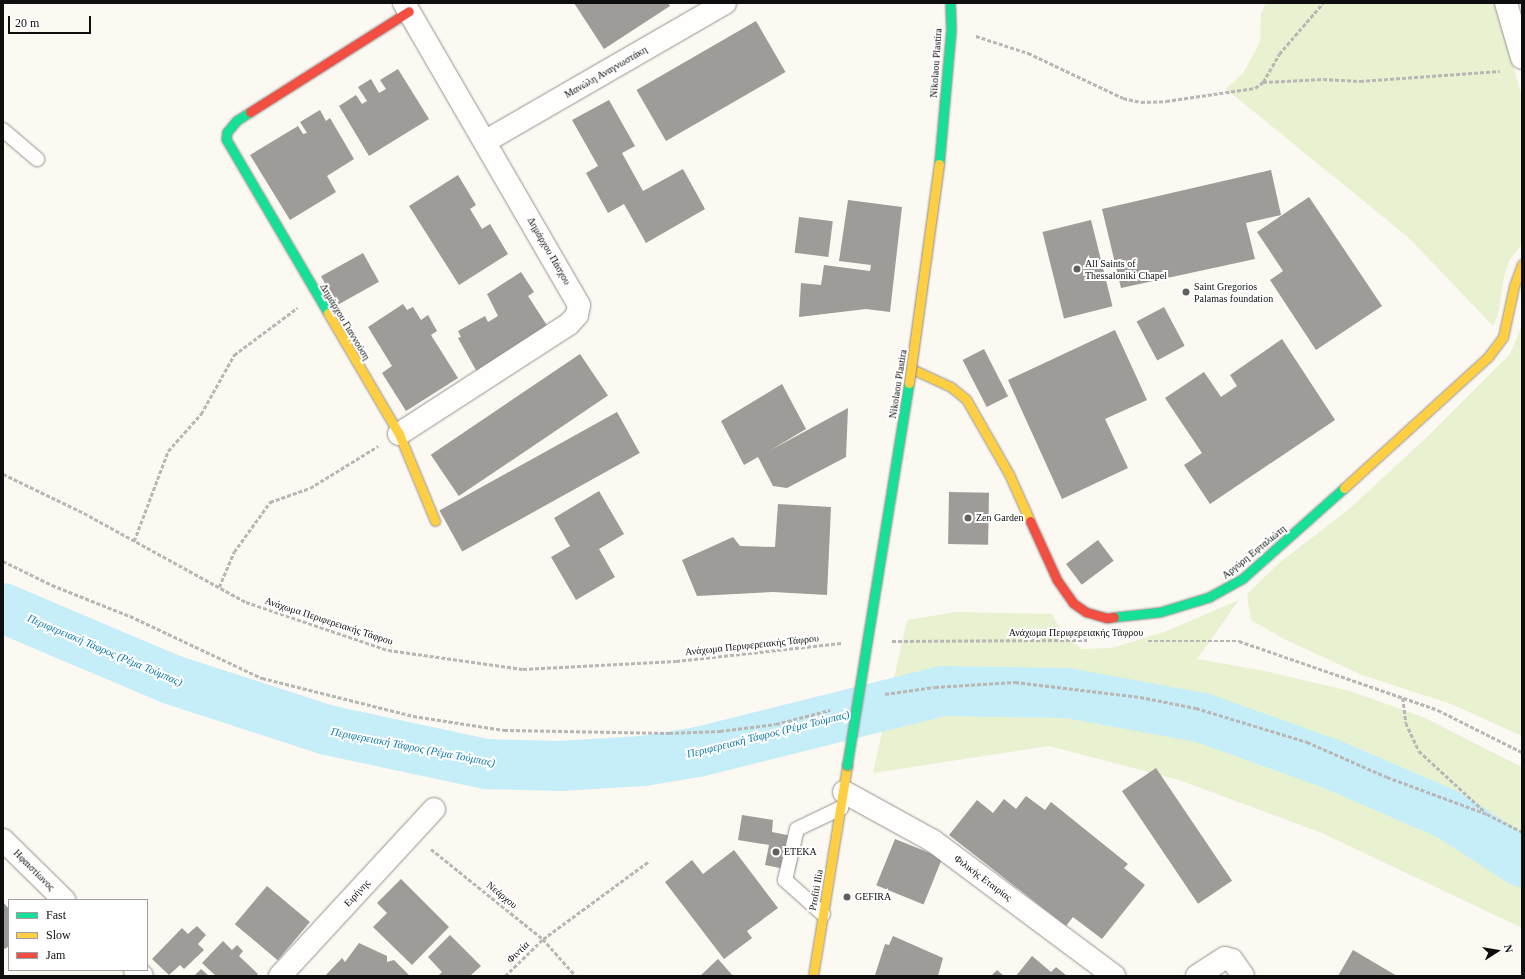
<!DOCTYPE html>
<meta charset="utf-8">
<style>
body{margin:0}
#map{position:relative;width:1525px;height:979px;overflow:hidden;background:#fcf8f2;font-family:"Times New Roman",serif}
div>[style]{position:absolute}
[style*='--x']{left:calc(var(--x)*1px);top:calc(var(--y)*1px);width:calc(var(--w)*1px);rotate:calc(var(--a)*1deg)}
.green>*{inset:0;background:#e9f2d0}
.river>*{height:50px;margin:-25px;padding:0 25px;transform-origin:25px;border-radius:25px;background:#c6eef8}
.building>*{inset:0;background:#9e9b98;transform-origin:0 0}
.path>*{height:2.5px;margin-top:-1.25px;transform-origin:0;background:repeating-linear-gradient(90deg,#b8b7b6 0 4px,transparent 0 6px)}
.roads{filter:drop-shadow(0 0 1px #959391) drop-shadow(0 0 1px #959391)}
.lane>*{height:14px;margin:-7px;padding:0 7px;transform-origin:7px;border-radius:7px;background:#fffefd}
.street>*{height:22px;margin:-11px;padding:0 11px;transform-origin:11px;border-radius:11px;background:#fffefd}
.fast>*{height:9px;margin:-4.5px;padding:0 4.5px;transform-origin:4.5px;border-radius:4.5px;background:#16e098}
.slow>*{height:9px;margin:-4.5px;padding:0 4.5px;transform-origin:4.5px;border-radius:4.5px;background:#ffcf43}
.jam>*{height:9px;margin:-4.5px;padding:0 4.5px;transform-origin:4.5px;border-radius:4.5px;background:#f24e42}
.bridges{filter:drop-shadow(0 0 1px #8c8a87) drop-shadow(0 0 1px #8c8a87)}
.fast-bridge>*{height:9px;margin:-4.5px;padding:0 4.5px;transform-origin:4.5px;border-radius:4.5px;background:#16e098}
.slow-bridge>*{height:9px;margin:-4.5px;padding:0 4.5px;transform-origin:4.5px;border-radius:4.5px;background:#ffcf43}
.dots>*{width:11px;height:11px;translate:-50% -50%;box-sizing:border-box;border:2px solid #fff;border-radius:50%}
span{translate:-50% -50%;white-space:nowrap;text-align:center;line-height:1.15;-webkit-text-stroke:4px #fff;paint-order:stroke}
.street-label{font-size:10px;color:#0e0e0e}
.poi-label{font-size:10px;color:#0e0e0e}
.left{translate:0 -50%;text-align:left}
.water-label{font-size:11px;color:#0d7caa;font-style:italic}
.frame{position:absolute;inset:0;border:4px solid #0e0e0e;pointer-events:none}
.legend{position:absolute;left:8px;top:899px;width:140px;height:72px;box-sizing:border-box;background:#fff;border:1px solid #9f9f9f;margin:0;padding:5px 7px;list-style:none;font-size:12px;color:#0e0e0e}
.legend li{display:flex;align-items:center;gap:8px;height:20px}
.legend b{width:20px;border:1px solid #9f9f9f}
.north{position:absolute;left:1477px;top:931px;width:40px;height:40px;-webkit-text-stroke:3px #fff;paint-order:stroke;rotate:78deg;font-size:11px;font-weight:700;line-height:16px;text-align:center;color:#0e0e0e}
.north::after{content:'';display:block;margin:auto;width:14px;height:18px;background:#0e0e0e;clip-path:polygon(50% 0,100% 100%,50% 72%,0 100%)}
.scale{position:absolute;left:8px;top:16px;width:83px;height:18px;box-sizing:border-box;border:2px solid #0e0e0e;border-top:0;padding-left:5px;font-size:12px;line-height:14px;white-space:nowrap;color:#0e0e0e;-webkit-text-stroke:3px #fff;paint-order:stroke}
</style>
<div id="map">
<div class="green">
<div style="clip-path:polygon(1266px 3px,1495px 3px,1522px 96px,1522px 244px,1510px 259px,1504px 277px,1498px 315px,1493px 326px,1409px 238px,1226px 89px,1244px 72px,1260px 42px,1261px 14px)"></div>
<div style="clip-path:polygon(1522px 325px,1522px 736px,1451px 704px,1362px 675px,1284px 639px,1251px 620px,1247px 594px,1278px 564px,1349px 509px,1427px 437px,1510px 354px)"></div>
<div style="clip-path:polygon(1239px 600px,1197px 659px,1265px 671px,1350px 691px,1423px 717px,1522px 767px,1522px 928px,1322px 833px,1179px 780px,1049px 746px,873px 773px,907px 620px,956px 612px,1052px 614px,1064px 636px,1082px 649px,1112px 648px,1164px 632px)"></div>
</div>
<div class="river">
<div style="--x:3;--y:608;--w:181;--a:23"></div>
<div style="--x:170;--y:679;--w:165;--a:18"></div>
<div style="--x:327;--y:730;--w:163;--a:12.1"></div>
<div style="--x:486;--y:764;--w:73;--a:1.6"></div>
<div style="--x:559;--y:766;--w:84;--a:-3.4"></div>
<div style="--x:643;--y:761;--w:56;--a:-9.3"></div>
<div style="--x:698;--y:752;--w:252;--a:-14"></div>
<div style="--x:943;--y:691;--w:125;--a:0.9"></div>
<div style="--x:1068;--y:693;--w:137;--a:10.5"></div>
<div style="--x:1203;--y:718;--w:134;--a:19.7"></div>
<div style="--x:1329;--y:763;--w:131;--a:23.4"></div>
<div style="--x:1449;--y:815;--w:87;--a:32.8"></div>
</div>
<div class="building">
<div style="clip-path:polygon(574px 3px,668px 3px,670px 6px,604px 49px)"></div>
<div style="left:756px;top:21px;width:59px;height:138px;rotate:60deg"></div>
<div style="clip-path:polygon(398px 69px,429px 119px,369px 156px,339px 106px,356px 95px,362px 104px,367px 101px,358px 87px,371px 79px,379px 93px,386px 89px,380px 80px)"></div>
<div style="clip-path:polygon(609px 100px,635px 146px,622px 153px,643px 191px,683px 169px,705px 209px,646px 243px,624px 204px,608px 213px,586px 173px,598px 166px,572px 120px)"></div>
<div style="clip-path:polygon(320px 110px,326px 121px,330px 118px,354px 159px,327px 176px,336px 192px,290px 220px,250px 155px,298px 126px,303px 134px,307px 133px,300px 122px)"></div>
<div style="clip-path:polygon(1271px 170px,1281px 215px,1246px 223px,1255px 259px,1121px 288px,1102px 209px)"></div>
<div style="clip-path:polygon(458px 175px,476px 205px,470px 209px,482px 229px,490px 224px,508px 254px,459px 285px,409px 206px)"></div>
<div style="clip-path:polygon(1309px 197px,1382px 306px,1316px 350px,1270px 280px,1283px 271px,1257px 232px)"></div>
<div style="clip-path:polygon(848px 200px,902px 207px,890px 312px,866px 309px,799px 317px,801px 283px,821px 285px,824px 265px,870px 271px,871px 265px,839px 261px)"></div>
<div style="left:799px;top:217px;width:34px;height:36px;rotate:7deg"></div>
<div style="left:1091px;top:220px;width:89px;height:50px;rotate:76deg"></div>
<div style="left:363px;top:253px;width:33px;height:48px;rotate:61deg"></div>
<div style="clip-path:polygon(521px 272px,534px 292px,528px 296px,548px 327px,477px 372px,458px 338px,461px 337px,458px 331px,485px 316px,488px 322px,498px 316px,487px 294px)"></div>
<div style="clip-path:polygon(403px 304px,407px 310px,413px 307px,421px 320px,428px 315px,437px 331px,431px 335px,458px 378px,406px 411px,382px 373px,392px 366px,368px 327px)"></div>
<div style="left:1164px;top:307px;width:44px;height:31px;rotate:62deg"></div>
<div style="clip-path:polygon(1115px 330px,1147px 400px,1105px 419px,1128px 468px,1062px 499px,1008px 380px)"></div>
<div style="clip-path:polygon(1282px 339px,1335px 420px,1210px 504px,1184px 465px,1202px 453px,1165px 398px,1204px 372px,1221px 397px,1237px 386px,1230px 375px)"></div>
<div style="left:984px;top:349px;width:53px;height:24px;rotate:63deg"></div>
<div style="left:580px;top:354px;width:50px;height:180px;rotate:56deg"></div>
<div style="clip-path:polygon(782px 384px,806px 429px,769px 451px,848px 408px,846px 457px,787px 488px,773px 486px,758px 457px,744px 465px,721px 421px)"></div>
<div style="left:617px;top:412px;width:47px;height:203px;rotate:61deg"></div>
<div style="clip-path:polygon(599px 491px,624px 534px,599px 549px,615px 577px,576px 600px,551px 557px,570px 546px,554px 518px)"></div>
<div style="left:949px;top:492px;width:40px;height:52px;rotate:1deg"></div>
<div style="clip-path:polygon(778px 504px,831px 507px,827px 595px,773px 592px,697px 596px,682px 560px,733px 537px,740px 546px,775px 547px)"></div>
<div style="left:1098px;top:540px;width:26px;height:40px;rotate:53deg"></div>
<div style="left:1156px;top:768px;width:136px;height:41px;rotate:56deg"></div>
<div style="clip-path:polygon(1026px 796px,1045px 810px,1051px 802px,1128px 864px,1124px 868px,1145px 885px,1102px 939px,1073px 917px,1066px 926px,949px 835px,977px 800px,993px 813px,1004px 799px,1016px 809px)"></div>
<div style="clip-path:polygon(742px 815px,773px 820px,772px 832px,802px 838px,795px 871px,765px 865px,769px 845px,738px 840px)"></div>
<div style="left:895px;top:839px;width:51px;height:50px;rotate:22deg"></div>
<div style="clip-path:polygon(734px 850px,778px 908px,747px 931px,752px 938px,724px 959px,665px 882px,692px 860px,703px 874px)"></div>
<div style="clip-path:polygon(401px 879px,449px 927px,412px 965px,373px 927px,387px 913px,377px 903px)"></div>
<div style="left:267px;top:886px;width:56px;height:50px;rotate:40deg"></div>
<div style="clip-path:polygon(3px 902px,9px 909px,9px 946px,5px 949px,3px 947px)"></div>
<div style="clip-path:polygon(197px 926px,206px 935px,198px 944px,204px 950px,184px 969px,180px 965px,169px 975px,152px 959px,182px 928px,188px 934px)"></div>
<div style="clip-path:polygon(450px 935px,481px 966px,470px 976px,438px 976px,442px 972px,428px 957px)"></div>
<div style="clip-path:polygon(893px 936px,943px 958px,938px 976px,875px 975px,885px 944px,889px 945px)"></div>
<div style="clip-path:polygon(223px 941px,232px 950px,237px 945px,243px 951px,239px 956px,258px 974px,256px 976px,216px 976px,202px 963px)"></div>
<div style="clip-path:polygon(359px 943px,387px 956px,387px 962px,394px 960px,410px 976px,325px 976px,342px 958px,345px 962px)"></div>
<div style="clip-path:polygon(1353px 950px,1397px 976px,1338px 976px)"></div>
<div style="clip-path:polygon(1032px 956px,1051px 972px,1056px 967px,1067px 976px,1016px 976px)"></div>
<div style="clip-path:polygon(718px 959px,733px 976px,700px 976px)"></div>
<div style="clip-path:polygon(201px 969px,209px 976px,194px 976px)"></div>
<div style="clip-path:polygon(997px 970px,1004px 976px,991px 976px)"></div>
</div>
<div class="path">
<div style="--x:976;--y:36;--w:55;--a:18.1"></div>
<div style="--x:1028;--y:53;--w:105;--a:25.3"></div>
<div style="--x:1123;--y:98;--w:18;--a:13"></div>
<div style="--x:1141;--y:102;--w:25;--a:-2"></div>
<div style="--x:1166;--y:101;--w:90;--a:-8.3"></div>
<div style="--x:1255;--y:88;--w:10;--a:-37"></div>
<div style="--x:1263;--y:82;--w:32;--a:-60"></div>
<div style="--x:1279;--y:54;--w:67;--a:-49.2"></div>
<div style="--x:1263;--y:82;--w:60;--a:-2.9"></div>
<div style="--x:1323;--y:79;--w:37;--a:3"></div>
<div style="--x:1360;--y:81;--w:140;--a:-4.1"></div>
<div style="--x:3;--y:474;--w:90;--a:25.7"></div>
<div style="--x:84;--y:513;--w:185;--a:28.8"></div>
<div style="--x:246;--y:602;--w:150;--a:18.7"></div>
<div style="--x:388;--y:650;--w:136;--a:8"></div>
<div style="--x:523;--y:669;--w:153;--a:-3"></div>
<div style="--x:676;--y:661;--w:166;--a:-6.2"></div>
<div style="--x:134;--y:541;--w:96;--a:-69.3"></div>
<div style="--x:168;--y:451;--w:50;--a:-48.3"></div>
<div style="--x:201;--y:414;--w:68;--a:-60.8"></div>
<div style="--x:234;--y:355;--w:79;--a:-36.7"></div>
<div style="--x:3;--y:561;--w:55;--a:26.1"></div>
<div style="--x:52;--y:585;--w:84;--a:21.7"></div>
<div style="--x:130;--y:616;--w:146;--a:25.2"></div>
<div style="--x:262;--y:678;--w:156;--a:14.1"></div>
<div style="--x:413;--y:716;--w:92;--a:8.7"></div>
<div style="--x:504;--y:730;--w:165;--a:1"></div>
<div style="--x:669;--y:733;--w:51;--a:-2.2"></div>
<div style="--x:720;--y:731;--w:56;--a:-7.1"></div>
<div style="--x:776;--y:724;--w:56;--a:-14.5"></div>
<div style="--x:219;--y:587;--w:38;--a:-67"></div>
<div style="--x:234;--y:552;--w:62;--a:-54.2"></div>
<div style="--x:270;--y:502;--w:42;--a:-19.3"></div>
<div style="--x:310;--y:488;--w:80;--a:-31.7"></div>
<div style="--x:892;--y:641;--w:195;--a:-0.3"></div>
<div style="--x:1148;--y:641;--w:91;--a:0"></div>
<div style="--x:1239;--y:641;--w:211;--a:19.1"></div>
<div style="--x:1438;--y:710;--w:94;--a:26.6"></div>
<div style="--x:885;--y:694;--w:50;--a:-8"></div>
<div style="--x:935;--y:687;--w:80;--a:-3.6"></div>
<div style="--x:1015;--y:682;--w:126;--a:6.8"></div>
<div style="--x:1140;--y:697;--w:57;--a:11.1"></div>
<div style="--x:1196;--y:708;--w:116;--a:17"></div>
<div style="--x:1307;--y:742;--w:87;--a:23.6"></div>
<div style="--x:1387;--y:777;--w:107;--a:20.3"></div>
<div style="--x:1487;--y:814;--w:39;--a:27"></div>
<div style="--x:1403;--y:698;--w:25;--a:83"></div>
<div style="--x:1406;--y:723;--w:31;--a:65"></div>
<div style="--x:1419;--y:751;--w:90;--a:42.7"></div>
<div style="--x:431;--y:849;--w:144;--a:38.8"></div>
<div style="--x:543;--y:939;--w:50;--a:48.3"></div>
<div style="--x:505;--y:976;--w:53;--a:-44.2"></div>
<div style="--x:543;--y:939;--w:132;--a:-36.3"></div>
</div>
<div class="roads">
<div class="lane">
<div style="--x:3;--y:130;--w:45;--a:40.5"></div>
<div style="--x:823;--y:914;--w:51;--a:-138.2"></div>
<div style="--x:785;--y:880;--w:52;--a:-76.8"></div>
<div style="--x:797;--y:829;--w:49;--a:-25.5"></div>
</div>
<div class="street">
<div style="--x:1506;--y:3;--w:57;--a:73.8"></div>
<div style="--x:486;--y:141;--w:276;--a:-30"></div>
<div style="--x:399;--y:434;--w:202;--a:-32.9"></div>
<div style="--x:569;--y:324;--w:12;--a:-48"></div>
<div style="--x:577;--y:315;--w:10;--a:-79"></div>
<div style="--x:579;--y:305;--w:349;--a:-120.1"></div>
<div style="--x:844;--y:792;--w:102;--a:28.8"></div>
<div style="--x:933;--y:841;--w:226;--a:36.7"></div>
<div style="--x:3;--y:840;--w:86;--a:44.5"></div>
<div style="--x:135;--y:970;--w:9;--a:41"></div>
<div style="--x:280;--y:976;--w:227;--a:-47.3"></div>
<div style="--x:1197;--y:976;--w:33;--a:-33"></div>
<div style="--x:1225;--y:958;--w:7;--a:16"></div>
<div style="--x:1232;--y:960;--w:19;--a:55"></div>
</div>
<div class="fast">
<div style="--x:250;--y:112;--w:15;--a:148"></div>
<div style="--x:237;--y:120;--w:16;--a:130"></div>
<div style="--x:227;--y:132;--w:7;--a:98"></div>
<div style="--x:226;--y:139;--w:202;--a:59.6"></div>
<div style="--x:1114;--y:617;--w:46;--a:-6.2"></div>
<div style="--x:1160;--y:612;--w:51;--a:-17"></div>
<div style="--x:1209;--y:597;--w:39;--a:-29"></div>
<div style="--x:1243;--y:578;--w:135;--a:-41.7"></div>
</div>
<div class="slow">
<div style="--x:328;--y:313;--w:140;--a:59.6"></div>
<div style="--x:399;--y:434;--w:94;--a:67.5"></div>
<div style="--x:912;--y:369;--w:43;--a:24.8"></div>
<div style="--x:951;--y:387;--w:19;--a:39"></div>
<div style="--x:966;--y:399;--w:86;--a:60.2"></div>
<div style="--x:1009;--y:474;--w:51;--a:65.9"></div>
<div style="--x:1344;--y:488;--w:195;--a:-42.3"></div>
<div style="--x:1488;--y:357;--w:25;--a:-53"></div>
<div style="--x:1503;--y:337;--w:52;--a:-77.8"></div>
<div style="--x:1514;--y:286;--w:23;--a:-70"></div>
<div style="--x:813;--y:976;--w:214;--a:-80.8"></div>
</div>
<div class="jam">
<div style="--x:250;--y:112;--w:188;--a:-32.4"></div>
<div style="--x:1030;--y:521;--w:65;--a:65.4"></div>
<div style="--x:1057;--y:580;--w:28;--a:55"></div>
<div style="--x:1073;--y:603;--w:16;--a:35"></div>
<div style="--x:1086;--y:612;--w:22;--a:16"></div>
<div style="--x:1107;--y:618;--w:7;--a:-8"></div>
</div>
</div>
<div class="bridges">
<div class="fast-bridge">
<div style="--x:939;--y:164;--w:135;--a:-84.9"></div>
<div style="--x:951;--y:30;--w:27;--a:-92"></div>
<div style="--x:847;--y:765;--w:387;--a:-80.8"></div>
</div>
<div class="slow-bridge">
<div style="--x:909;--y:383;--w:221;--a:-82.2"></div>
</div>
</div>
<div class="dots">
<div style="left:1077px;top:269px;background:#61605e"></div>
<div style="left:1186px;top:292px;background:#61605e"></div>
<div style="left:968px;top:518px;background:#61605e"></div>
<div style="left:776px;top:852px;background:#61605e"></div>
<div style="left:847px;top:897px;background:#61605e"></div>
</div>
<div class="street-label">
<span style="left:936px;top:63px;rotate:-86deg">Nikolaou Plastira</span>
<span style="left:606px;top:72px;rotate:-30deg">Μανώλη Αναγνωστάκη</span>
<span style="left:549px;top:251px;rotate:60deg">Δημάρχου Πάσχου</span>
<span style="left:345px;top:322px;rotate:59deg">Δημάρχου Γιαννούση</span>
<span style="left:898px;top:384px;rotate:-81deg">Nikolaou Plastira</span>
<span style="left:1254px;top:552px;rotate:-39deg">Αργύρη Εφταλιώτη</span>
<span style="left:329px;top:621px;rotate:18deg">Ανάχωμα Περιφερειακής Τάφρου</span>
<span style="left:1076px;top:633px">Ανάχωμα Περιφερειακής Τάφρου</span>
<span style="left:752px;top:645px;rotate:-6deg">Ανάχωμα Περιφερειακής Τάφρου</span>
<span style="left:34px;top:870px;rotate:45deg">Ηφαιστίωνος</span>
<span style="left:983px;top:878px;rotate:37deg">Φιλικής Εταιρίας</span>
<span style="left:816px;top:890px;rotate:-80deg">Profiti Ilia</span>
<span style="left:357px;top:893px;rotate:-47deg">Ειρήνης</span>
<span style="left:502px;top:895px;rotate:39deg">Νεάρχου</span>
<span style="left:518px;top:952px;rotate:-44deg">Φιντία</span>
</div>
<div class="poi-label">
<span class="left" style="left:1085px;top:269px">All Saints of<br>Thessaloniki Chapel</span>
<span class="left" style="left:1194px;top:292px">Saint Gregorios<br>Palamas foundation</span>
<span class="left" style="left:976px;top:518px">Zen Garden</span>
<span class="left" style="left:784px;top:852px">ΕΤΕΚΑ</span>
<span class="left" style="left:855px;top:897px">GEFIRA</span>
</div>
<div class="water-label">
<span style="left:105px;top:650px;rotate:23deg">Περιφερειακή Τάφρος (Ρέμα Τούμπας)</span>
<span style="left:768px;top:734px;rotate:-14deg">Περιφερειακή Τάφρος (Ρέμα Τούμπας)</span>
<span style="left:413px;top:747px;rotate:11deg">Περιφερειακή Τάφρος (Ρέμα Τούμπας)</span>
</div>
<div class="frame"></div>
<ul class="legend">
<li><b style="height:5px;background:#16e098"></b>Fast</li>
<li><b style="height:5px;background:#ffcf43"></b>Slow</li>
<li><b style="height:5px;background:#f24e42"></b>Jam</li>
</ul>
<div class="north">N</div>
<div class="scale">20 m</div>
</div>
